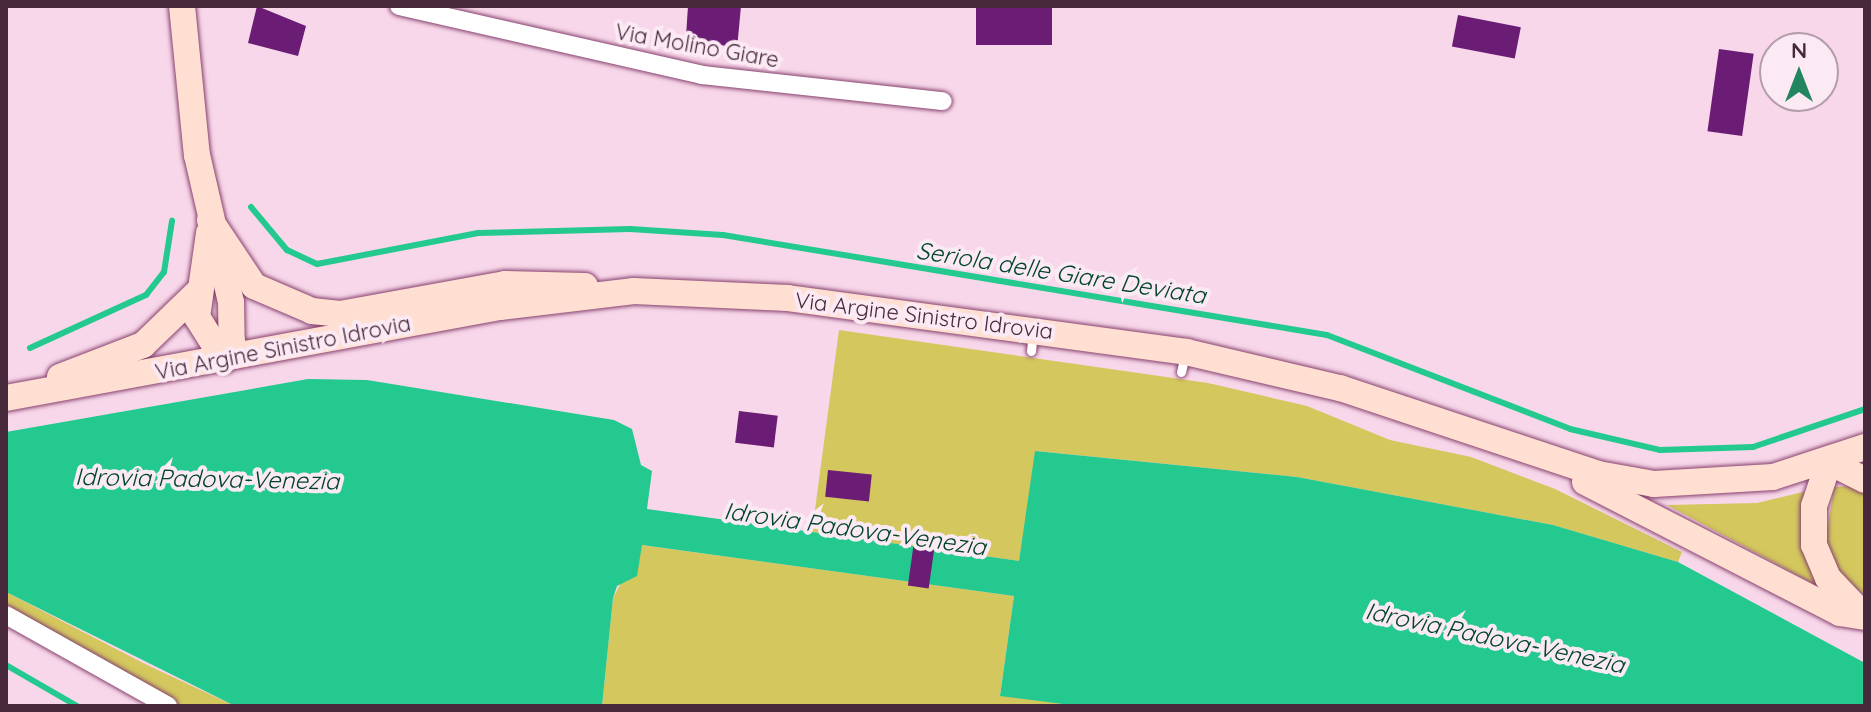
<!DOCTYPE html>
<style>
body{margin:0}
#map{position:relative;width:1871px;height:712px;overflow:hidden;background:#f8d7ea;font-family:Quicksand,sans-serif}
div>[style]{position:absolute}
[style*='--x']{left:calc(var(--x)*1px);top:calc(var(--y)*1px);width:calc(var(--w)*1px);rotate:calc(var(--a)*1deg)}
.green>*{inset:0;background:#d3c75e}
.water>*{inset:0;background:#23c98f}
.stream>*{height:6px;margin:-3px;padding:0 3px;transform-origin:3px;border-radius:3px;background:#23c98f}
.building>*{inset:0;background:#6b1d75;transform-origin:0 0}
.roads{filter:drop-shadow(0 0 2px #87426e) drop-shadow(0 0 2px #87426e)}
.lane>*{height:9px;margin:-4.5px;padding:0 4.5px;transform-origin:4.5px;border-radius:4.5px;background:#fff}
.street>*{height:18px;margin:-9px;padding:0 9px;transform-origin:9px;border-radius:9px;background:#fff}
.secondary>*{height:26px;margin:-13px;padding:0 13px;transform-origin:13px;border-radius:13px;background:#fedfd2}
span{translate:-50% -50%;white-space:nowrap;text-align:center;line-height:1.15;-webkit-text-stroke:8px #fbeaf3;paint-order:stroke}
.street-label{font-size:22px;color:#48293c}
.water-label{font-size:24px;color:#01442d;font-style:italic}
.frame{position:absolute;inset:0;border:8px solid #48293c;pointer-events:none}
.north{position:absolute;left:1759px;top:32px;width:80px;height:80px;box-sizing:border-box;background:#fbeaf3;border:2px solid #b39daa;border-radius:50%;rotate:0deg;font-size:22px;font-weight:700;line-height:32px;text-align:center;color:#48293c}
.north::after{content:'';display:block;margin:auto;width:28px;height:36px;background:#21855f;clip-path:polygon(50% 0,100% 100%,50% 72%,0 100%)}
</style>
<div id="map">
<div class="green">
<div style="clip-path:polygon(839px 330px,1208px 383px,1307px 406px,1390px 440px,1471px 457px,1555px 489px,1682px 552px,1678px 562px,1553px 525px,1297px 477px,1036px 451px,1019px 561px,812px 532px)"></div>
<div style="clip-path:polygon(1850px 486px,1865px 494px,1865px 595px,1844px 579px,1825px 545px,1834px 487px)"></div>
<div style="clip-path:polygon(1807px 491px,1802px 545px,1823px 589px,1667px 505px,1757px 503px)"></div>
<div style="clip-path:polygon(641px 545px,1014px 596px,1000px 695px,1078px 706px,602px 706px,613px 598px)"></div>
<div style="clip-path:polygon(6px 592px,145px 664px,235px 706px,178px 706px,6px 609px)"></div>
</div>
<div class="water">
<div style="clip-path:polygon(308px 379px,367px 380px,614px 420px,632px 429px,641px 465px,652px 471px,647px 509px,1019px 561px,1035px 451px,1297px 477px,1553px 525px,1678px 562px,1865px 663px,1865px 706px,1078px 706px,1000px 696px,1014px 596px,642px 545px,637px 576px,617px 586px,613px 598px,602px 706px,235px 706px,6px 592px,6px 432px)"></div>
</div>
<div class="stream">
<div style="--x:251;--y:207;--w:56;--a:50.1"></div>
<div style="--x:287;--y:250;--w:33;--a:25"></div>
<div style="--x:317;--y:264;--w:164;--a:-10.9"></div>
<div style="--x:478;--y:233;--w:152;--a:-1.5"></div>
<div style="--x:630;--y:229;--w:93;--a:3.7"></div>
<div style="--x:723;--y:235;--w:612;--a:9.4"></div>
<div style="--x:1327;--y:335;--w:261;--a:21.1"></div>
<div style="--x:1570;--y:429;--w:92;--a:13.1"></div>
<div style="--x:1660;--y:450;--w:93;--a:-1.8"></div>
<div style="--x:1753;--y:447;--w:118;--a:-18.7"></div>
<div style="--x:30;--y:348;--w:128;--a:-24.6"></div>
<div style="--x:146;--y:295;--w:29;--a:-52"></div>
<div style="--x:164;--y:272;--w:52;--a:-81.1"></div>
<div style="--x:6;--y:665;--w:82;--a:30"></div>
</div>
<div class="building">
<div style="clip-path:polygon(257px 6px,306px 26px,298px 56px,248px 43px)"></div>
<div style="clip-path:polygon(688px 6px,741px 6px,737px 49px,686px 36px)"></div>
<div style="left:976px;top:6px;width:76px;height:39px"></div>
<div style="left:1458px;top:15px;width:64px;height:32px;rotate:11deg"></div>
<div style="left:1719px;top:49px;width:35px;height:83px;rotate:8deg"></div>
<div style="left:739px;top:411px;width:39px;height:32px;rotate:7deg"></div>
<div style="left:828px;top:470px;width:44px;height:27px;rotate:6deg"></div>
<div style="left:914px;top:542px;width:21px;height:44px;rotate:8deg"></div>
</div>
<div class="roads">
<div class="lane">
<div style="--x:1031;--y:351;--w:18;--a:-84"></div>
<div style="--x:1181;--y:372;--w:17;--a:-77"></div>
</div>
<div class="street">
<div style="--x:399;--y:6;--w:311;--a:12.8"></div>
<div style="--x:702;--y:75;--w:242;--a:6.2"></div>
<div style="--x:6;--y:615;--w:186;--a:29.3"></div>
</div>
<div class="secondary">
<div style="--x:182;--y:6;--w:150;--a:84.3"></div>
<div style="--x:197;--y:155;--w:151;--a:77"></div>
<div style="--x:231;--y:302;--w:39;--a:89"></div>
<div style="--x:232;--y:341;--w:21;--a:113"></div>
<div style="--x:210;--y:220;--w:79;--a:56.3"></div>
<div style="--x:254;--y:286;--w:63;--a:23.3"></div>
<div style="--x:312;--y:311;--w:28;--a:6"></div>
<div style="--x:340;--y:314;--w:168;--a:-10.3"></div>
<div style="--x:505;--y:284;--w:80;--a:1.4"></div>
<div style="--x:209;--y:233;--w:85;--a:98.1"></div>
<div style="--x:197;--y:317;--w:51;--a:57.9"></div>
<div style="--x:60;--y:377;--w:89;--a:-21.1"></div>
<div style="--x:143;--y:345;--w:79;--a:-44"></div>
<div style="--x:6;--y:398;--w:502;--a:-10.44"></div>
<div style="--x:500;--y:307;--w:135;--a:-6.8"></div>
<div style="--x:634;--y:291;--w:154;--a:2.6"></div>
<div style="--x:788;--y:298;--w:402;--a:7.7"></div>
<div style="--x:1186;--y:352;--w:158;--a:13.2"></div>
<div style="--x:1340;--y:388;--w:272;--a:18.4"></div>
<div style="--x:1598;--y:474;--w:57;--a:10.1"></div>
<div style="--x:1654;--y:484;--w:119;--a:-3.4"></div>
<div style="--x:1773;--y:477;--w:97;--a:-18.1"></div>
<div style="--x:1829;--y:462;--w:46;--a:108.8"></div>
<div style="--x:1814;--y:506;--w:39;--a:90"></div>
<div style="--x:1814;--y:545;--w:36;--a:67"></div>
<div style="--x:1828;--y:578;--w:52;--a:46.5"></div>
<div style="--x:1829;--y:462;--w:40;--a:26.6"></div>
<div style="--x:1585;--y:482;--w:287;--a:27.2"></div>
<div style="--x:1840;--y:613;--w:25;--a:9"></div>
</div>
</div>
<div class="street-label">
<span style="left:697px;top:46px;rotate:10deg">Via Molino Giare</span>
<span style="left:924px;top:316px;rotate:7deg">Via Argine Sinistro Idrovia</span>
<span style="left:283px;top:348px;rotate:-11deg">Via Argine Sinistro Idrovia</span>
</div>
<div class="water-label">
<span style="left:1061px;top:273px;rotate:9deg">Seriola delle Giare Deviata</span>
<span style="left:207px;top:479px;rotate:1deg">Idrovia Padova-Venezia</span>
<span style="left:855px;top:529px;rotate:8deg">Idrovia Padova-Venezia</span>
<span style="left:1495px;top:638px;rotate:12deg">Idrovia Padova-Venezia</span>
</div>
<div class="frame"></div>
<div class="north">N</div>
</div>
